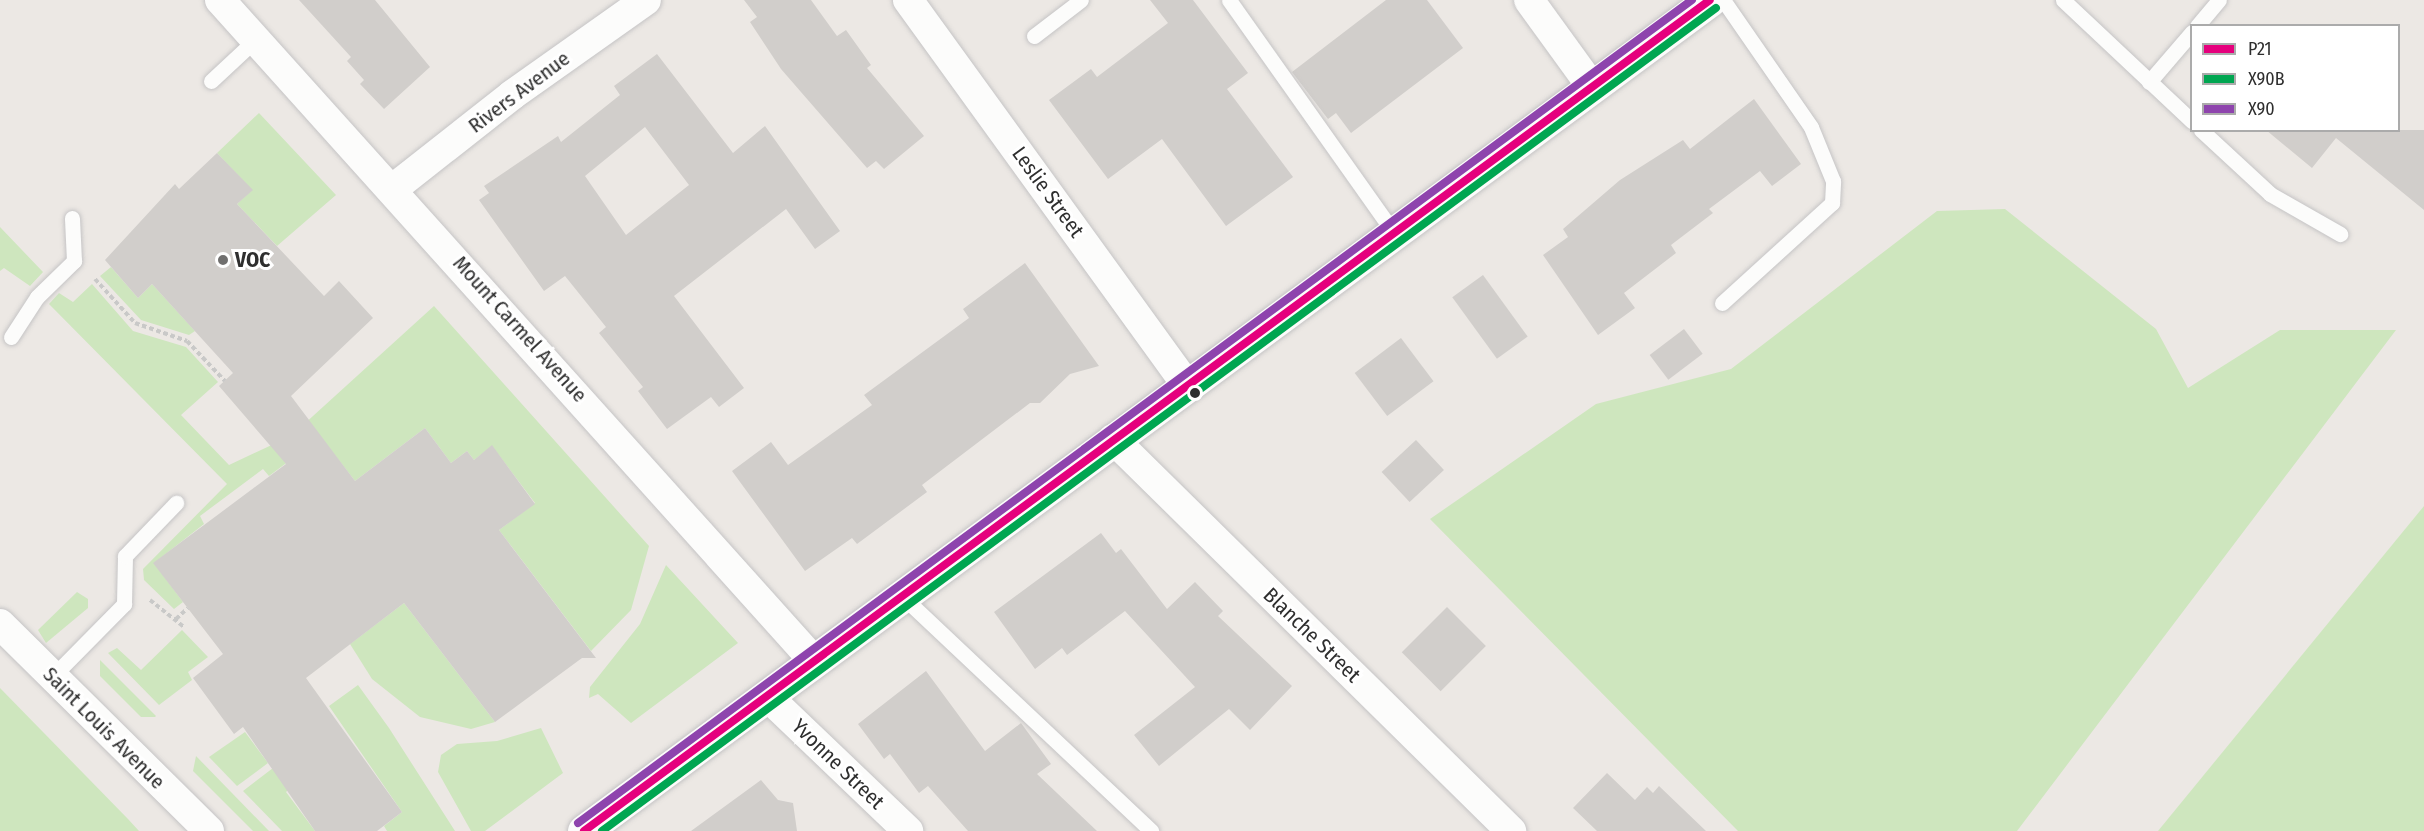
<!DOCTYPE html>
<style>
body{margin:0}
#map{position:relative;width:2424px;height:831px;overflow:hidden;background:#ece8e4;font-family:"Fira Sans Condensed",sans-serif}
div>[style]{position:absolute}
[style*='--x']{left:calc(var(--x)*1px);top:calc(var(--y)*1px);width:calc(var(--w)*1px);rotate:calc(var(--a)*1deg)}
.green>*{inset:0;background:#cee6be}
.building>*{inset:0;background:#d1cecb;transform-origin:0 0}
.path>*{height:4px;margin-top:-2px;transform-origin:0;background:repeating-linear-gradient(90deg,#c9c9c8 0 4.5px,transparent 0 7.5px)}
.roads{filter:drop-shadow(0 0 2px #c5c4c5) drop-shadow(0 0 2px #c5c4c5)}
.lane>*{height:15px;margin:-7.5px;padding:0 7.5px;transform-origin:7.5px;border-radius:7.5px;background:#fcfcfb}
.street>*{height:30px;margin:-15px;padding:0 15px;transform-origin:15px;border-radius:15px;background:#fcfcfb}
.secondary>*{height:33px;margin:-16.5px;padding:0 16.5px;transform-origin:16.5px;border-radius:16.5px;background:#fcfcfb}
.bus-1>*{height:8px;margin:-4px;padding:0 4px;transform-origin:4px;border-radius:4px;background:#e5007d}
.bus-2>*{height:8px;margin:-4px;padding:0 4px;transform-origin:4px;border-radius:4px;background:#00a651}
.bus-3>*{height:8px;margin:-4px;padding:0 4px;transform-origin:4px;border-radius:4px;background:#8e44ad}
.dots>*{width:16px;height:16px;translate:-50% -50%;box-sizing:border-box;border:3px solid #fff;border-radius:50%}
span{translate:-50% -50%;white-space:nowrap;text-align:center;line-height:1.15;-webkit-text-stroke:6px #fff;paint-order:stroke}
.street-label{font-size:21px;color:#2e2e2e}
.poi-label{font-size:21px;color:#2e2e2e;font-weight:700}
.left{translate:0 -50%;text-align:left}
.legend{position:absolute;left:2190px;top:24px;width:210px;height:108px;box-sizing:border-box;background:#fff;border:2px solid #ababab;margin:0;padding:8px 10px;list-style:none;font-size:18px;color:#2e2e2e}
.legend li{display:flex;align-items:center;gap:12px;height:30px}
.legend b{width:30px;border:2px solid #ababab}
</style>
<div id="map">
<div class="green">
<div style="clip-path:polygon(259px 113px,336px 195px,277px 246px,237px 204px,252px 190px,217px 153px)"></div>
<div style="clip-path:polygon(2005px 209px,2156px 329px,2188px 388px,2280px 330px,2396px 330px,2017px 831px,1738px 831px,1430px 519px,1596px 404px,1731px 369px,1937px 211px)"></div>
<div style="clip-path:polygon(0 227px,43px 272px,30px 286px,4px 268px,0 271px)"></div>
<div style="clip-path:polygon(111px 267px,138px 298px,152px 284px,195px 331px,189px 335px,141px 320px,100px 276px)"></div>
<div style="clip-path:polygon(92px 284px,133px 331px,186px 347px,218px 382px,181px 415px,229px 465px,291px 436px,434px 306px,649px 546px,631px 610px,591px 651px,499px 530px,535px 503px,492px 446px,474px 460px,467px 451px,451px 463px,425px 428px,355px 481px,321px 437px,269px 476px,263px 469px,200px 516px,204px 524px,154px 563px,183px 602px,174px 609px,144px 580px,143px 569px,227px 484px,49px 304px,59px 293px,73px 302px)"></div>
<div style="clip-path:polygon(2424px 506px,2424px 831px,2158px 831px)"></div>
<div style="clip-path:polygon(666px 565px,738px 643px,631px 723px,598px 694px,589px 698px,590px 687px,640px 624px)"></div>
<div style="clip-path:polygon(77px 592px,88px 599px,88px 608px,46px 643px,38px 630px)"></div>
<div style="clip-path:polygon(404px 603px,495px 722px,471px 729px,420px 717px,372px 679px,350px 644px)"></div>
<div style="clip-path:polygon(182px 630px,208px 657px,188px 672px,192px 680px,159px 705px,108px 653px,117px 648px,141px 670px)"></div>
<div style="clip-path:polygon(100px 660px,156px 716px,155px 717px,141px 717px,100px 676px)"></div>
<div style="clip-path:polygon(358px 685px,389px 728px,455px 831px,387px 831px,384px 826px,402px 812px,329px 706px)"></div>
<div style="clip-path:polygon(0 688px,128px 819px,139px 831px,0 831px)"></div>
<div style="clip-path:polygon(541px 728px,563px 773px,485px 831px,471px 831px,438px 772px,441px 755px,457px 744px,497px 741px)"></div>
<div style="clip-path:polygon(245px 732px,268px 763px,237px 786px,209px 757px)"></div>
<div style="clip-path:polygon(196px 756px,269px 831px,253px 831px,193px 771px)"></div>
<div style="clip-path:polygon(273px 768px,289px 789px,286px 792px,315px 831px,282px 831px,243px 791px)"></div>
</div>
<div class="building">
<div style="clip-path:polygon(299px 0,375px 0,430px 67px,384px 109px,360px 84px,364px 80px,347px 61px,351px 57px)"></div>
<div style="clip-path:polygon(744px 0,811px 0,837px 36px,846px 30px,871px 65px,867px 68px,924px 136px,884px 169px,876px 161px,867px 168px,781px 69px,750px 22px,757px 17px)"></div>
<div style="clip-path:polygon(1150px 0,1193px 0,1248px 73px,1227px 89px,1293px 177px,1226px 226px,1162px 139px,1108px 179px,1049px 100px,1091px 69px,1097px 77px,1168px 23px)"></div>
<div style="clip-path:polygon(1386px 0,1427px 0,1463px 48px,1351px 133px,1336px 113px,1328px 119px,1292px 72px)"></div>
<div style="clip-path:polygon(evenodd,657px 54px,733px 153px,765px 126px,840px 231px,815px 249px,786px 209px,674px 296px,744px 388px,719px 407px,711px 397px,667px 429px,638px 391px,643px 387px,599px 333px,606px 327px,565px 276px,544px 291px,479px 200px,489px 193px,484px 186px,558px 136px,561px 142px,620px 95px,614px 86px,657px 54px,645px 127px,689px 185px,626px 235px,585px 176px,645px 127px)"></div>
<div style="clip-path:polygon(1754px 99px,1801px 164px,1772px 186px,1760px 171px,1709px 209px,1713px 213px,1671px 245px,1676px 253px,1624px 293px,1635px 308px,1598px 335px,1543px 255px,1568px 237px,1563px 229px,1620px 180px,1683px 140px,1690px 149px)"></div>
<div style="clip-path:polygon(2266px 130px,2424px 130px,2424px 210px,2336px 138px,2312px 168px)"></div>
<div style="clip-path:polygon(217px 153px,253px 190px,237px 204px,324px 296px,339px 281px,373px 318px,291px 396px,355px 481px,425px 428px,451px 463px,467px 451px,474px 460px,492px 445px,535px 504px,499px 530px,596px 658px,582px 658px,495px 722px,404px 603px,306px 678px,402px 812px,377px 831px,315px 831px,243px 727px,234px 734px,193px 678px,223px 654px,153px 563px,286px 464px,219px 386px,233px 373px,152px 284px,138px 298px,105px 260px,175px 184px,179px 189px)"></div>
<div style="clip-path:polygon(1025px 263px,1099px 366px,1070px 374px,1040px 403px,1030px 403px,922px 485px,927px 492px,857px 544px,852px 538px,805px 571px,732px 471px,771px 442px,788px 465px,872px 405px,864px 395px,969px 318px,963px 309px)"></div>
<div style="left:1483px;top:275px;width:76px;height:38px;rotate:54deg"></div>
<div style="left:1684px;top:329px;width:31px;height:43px;rotate:53deg"></div>
<div style="left:1401px;top:338px;width:54px;height:58px;rotate:53deg"></div>
<div style="left:1416px;top:440px;width:41px;height:47px;rotate:47deg"></div>
<div style="clip-path:polygon(1101px 533px,1116px 553px,1121px 549px,1167px 609px,1195px 582px,1223px 611px,1218px 616px,1292px 686px,1250px 730px,1229px 709px,1159px 766px,1134px 735px,1195px 687px,1125px 611px,1067px 655px,1062px 648px,1035px 669px,994px 612px)"></div>
<div style="left:1447px;top:607px;width:55px;height:64px;rotate:45deg"></div>
<div style="clip-path:polygon(926px 671px,985px 751px,1021px 723px,1051px 764px,1037px 774px,1097px 831px,968px 831px,928px 786px,919px 793px,890px 754px,884px 759px,858px 724px)"></div>
<div style="clip-path:polygon(1607px 773px,1635px 800px,1647px 787px,1653px 793px,1659px 786px,1706px 831px,1597px 831px,1573px 808px)"></div>
<div style="clip-path:polygon(761px 780px,778px 800px,793px 803px,797px 831px,691px 831px)"></div>
</div>
<div class="path">
<div style="--x:95;--y:279;--w:59;--a:47.7"></div>
<div style="--x:135;--y:323;--w:55;--a:19.1"></div>
<div style="--x:187;--y:341;--w:55;--a:46.5"></div>
<div style="--x:150;--y:600;--w:43;--a:38.5"></div>
<div style="--x:176;--y:619;--w:16;--a:-43"></div>
</div>
<div class="roads">
<div class="lane">
<div style="--x:1229;--y:0;--w:284;--a:54.7"></div>
<div style="--x:2063;--y:0;--w:177;--a:43.2"></div>
<div style="--x:2197;--y:26;--w:34;--a:-50"></div>
<div style="--x:1034;--y:36;--w:59;--a:-37.5"></div>
<div style="--x:211;--y:81;--w:62;--a:-43"></div>
<div style="--x:2149;--y:82;--w:66;--a:-49.3"></div>
<div style="--x:2201;--y:130;--w:94;--a:42.8"></div>
<div style="--x:2270;--y:194;--w:81;--a:29.7"></div>
<div style="--x:1722;--y:303;--w:149;--a:-42.3"></div>
<div style="--x:1832;--y:203;--w:22;--a:-87"></div>
<div style="--x:1833;--y:181;--w:58;--a:-112.2"></div>
<div style="--x:1811;--y:127;--w:155;--a:-124.7"></div>
<div style="--x:11;--y:337;--w:48;--a:-57"></div>
<div style="--x:37;--y:297;--w:52;--a:-44.2"></div>
<div style="--x:74;--y:261;--w:43;--a:-92.7"></div>
<div style="--x:901;--y:595;--w:344;--a:43.3"></div>
<div style="--x:52;--y:677;--w:103;--a:-45.4"></div>
<div style="--x:124;--y:604;--w:48;--a:-88.8"></div>
<div style="--x:125;--y:556;--w:74;--a:-46.1"></div>
</div>
<div class="street">
<div style="--x:220;--y:0;--w:890;--a:48.05"></div>
<div style="--x:908;--y:0;--w:475;--a:54.1"></div>
<div style="--x:1529;--y:0;--w:107;--a:54.1"></div>
<div style="--x:394;--y:188;--w:150;--a:-38.2"></div>
<div style="--x:512;--y:95;--w:164;--a:-35.3"></div>
<div style="--x:1113;--y:439;--w:559;--a:44.56"></div>
<div style="--x:0;--y:624;--w:294;--a:44.7"></div>
<div style="--x:768;--y:697;--w:194;--a:43.7"></div>
</div>
<div class="secondary">
<div style="--x:584;--y:831;--w:1399;--a:-36.43"></div>
</div>
</div>
<div class="bus-1">
<div style="--x:584;--y:831;--w:1399;--a:-36.43"></div>
</div>
<div class="bus-2">
<div style="--x:602;--y:831;--w:1385;--a:-36.46"></div>
</div>
<div class="bus-3">
<div style="--x:578;--y:823;--w:1385;--a:-36.46"></div>
</div>
<div class="dots">
<div style="left:223px;top:260px;background:#706f6e"></div>
<div style="left:1195px;top:393px;background:#2e2e2e"></div>
</div>
<div class="street-label">
<span style="left:519px;top:92px;rotate:-37deg">Rivers Avenue</span>
<span style="left:1048px;top:192px;rotate:54deg">Leslie Street</span>
<span style="left:520px;top:329px;rotate:48deg">Mount Carmel Avenue</span>
<span style="left:1312px;top:635px;rotate:44deg">Blanche Street</span>
<span style="left:104px;top:728px;rotate:45deg">Saint Louis Avenue</span>
<span style="left:838px;top:764px;rotate:44deg">Yvonne Street</span>
</div>
<div class="poi-label">
<span class="left" style="left:235px;top:260px">VOC</span>
</div>
<ul class="legend">
<li><b style="height:8px;background:#e5007d"></b>P21</li>
<li><b style="height:8px;background:#00a651"></b>X90B</li>
<li><b style="height:8px;background:#8e44ad"></b>X90</li>
</ul>
</div>
